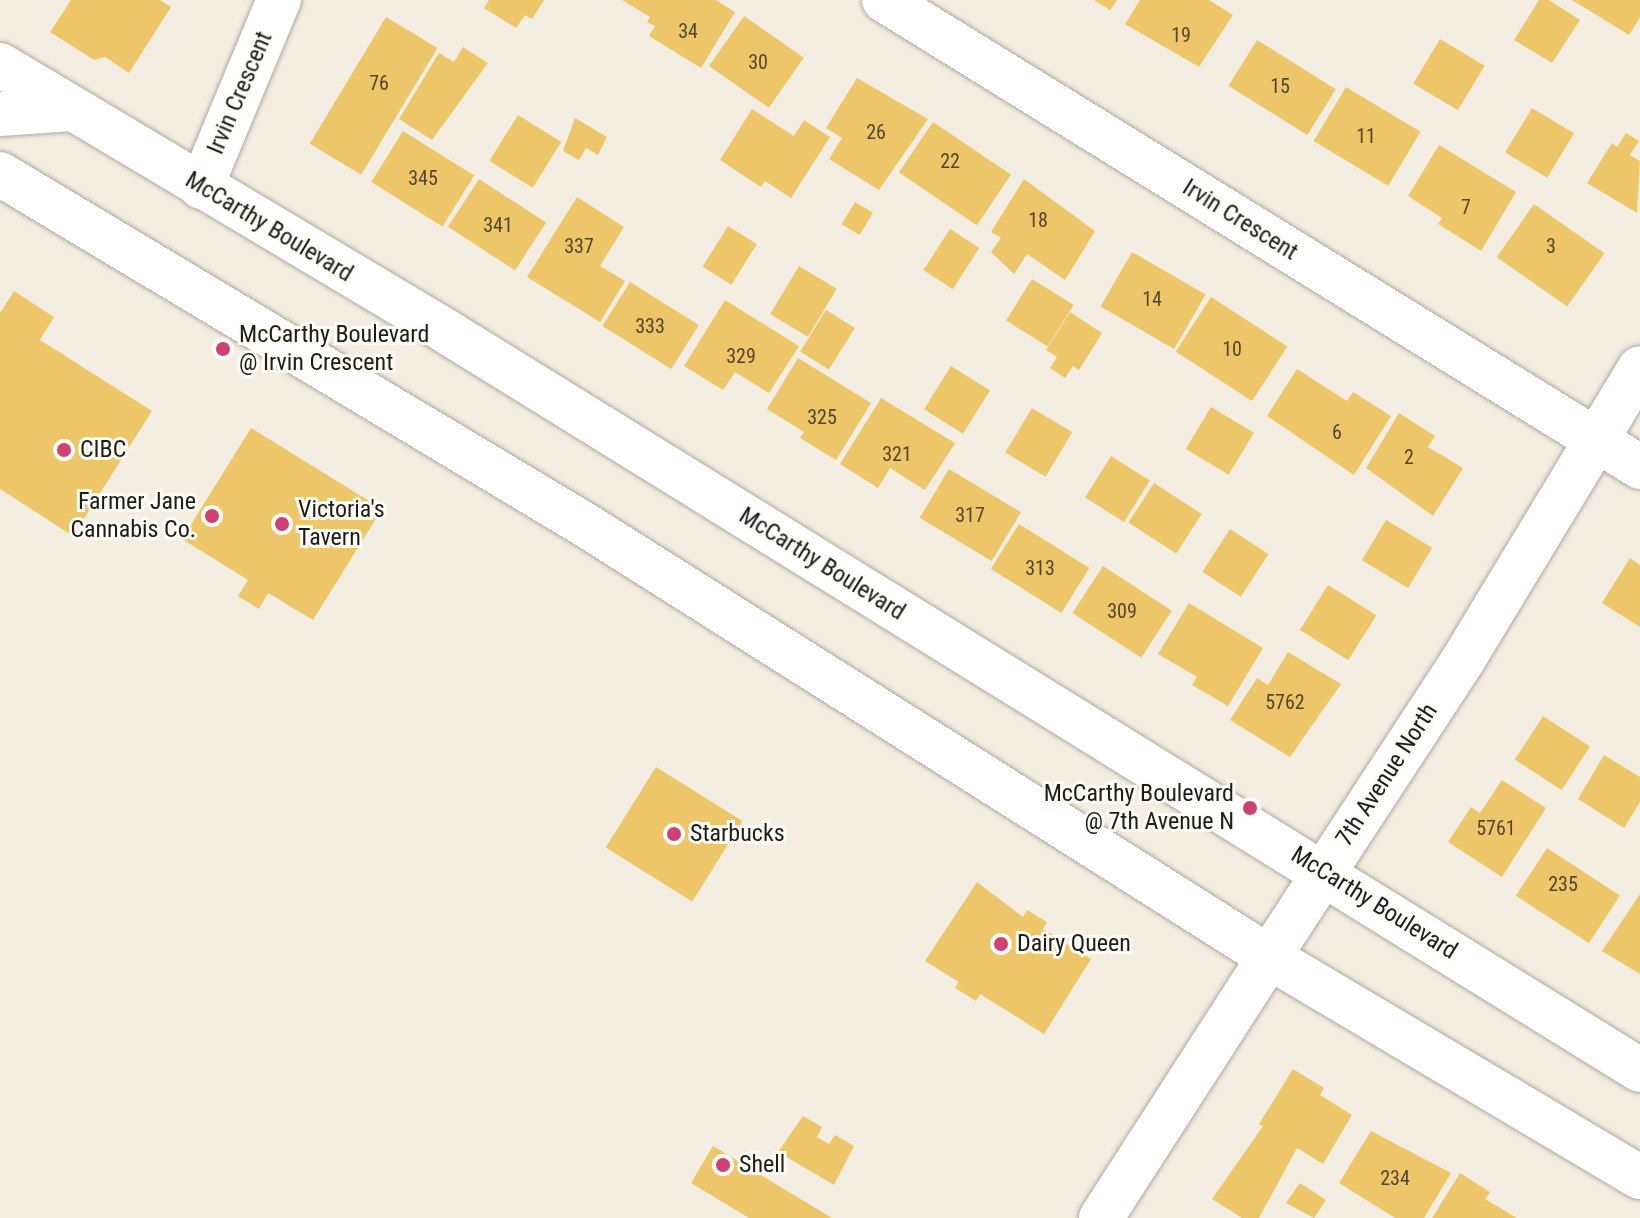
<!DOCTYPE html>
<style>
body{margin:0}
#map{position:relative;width:1640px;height:1218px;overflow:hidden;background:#f4eee2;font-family:"Roboto Condensed",sans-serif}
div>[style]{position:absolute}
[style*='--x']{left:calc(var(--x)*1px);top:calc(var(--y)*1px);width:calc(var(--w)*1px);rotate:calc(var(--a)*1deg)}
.building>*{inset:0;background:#edc66a;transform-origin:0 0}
.roads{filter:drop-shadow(0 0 2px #afa99d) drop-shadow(0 0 2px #afa99d)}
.street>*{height:44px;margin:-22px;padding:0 22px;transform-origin:22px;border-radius:22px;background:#fff}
.secondary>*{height:44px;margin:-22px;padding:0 22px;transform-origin:22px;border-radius:22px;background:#fff}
.dots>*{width:22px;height:22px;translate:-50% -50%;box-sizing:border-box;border:4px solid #fefcf7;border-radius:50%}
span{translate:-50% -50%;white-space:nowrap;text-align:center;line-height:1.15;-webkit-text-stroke:6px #fefcf7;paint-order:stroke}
.number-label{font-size:20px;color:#52462c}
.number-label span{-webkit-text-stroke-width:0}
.street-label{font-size:24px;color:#1e1c18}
.poi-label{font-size:24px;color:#1e1c18}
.left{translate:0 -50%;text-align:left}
.right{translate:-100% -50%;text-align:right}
</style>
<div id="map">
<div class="building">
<div style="clip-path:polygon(71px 0,160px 0,171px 7px,129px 73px,105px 57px,94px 60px,50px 32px)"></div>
<div style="clip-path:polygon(489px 0,544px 0,532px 19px,525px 15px,516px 28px,484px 8px)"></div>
<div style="clip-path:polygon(622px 0,716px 0,735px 12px,701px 68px,649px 36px,655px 26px,647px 22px,650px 17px)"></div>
<div style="clip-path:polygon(1094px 0,1117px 0,1110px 10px)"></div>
<div style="clip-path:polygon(1140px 0,1209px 0,1233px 15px,1199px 67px,1125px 24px)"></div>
<div style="clip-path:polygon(1539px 0,1549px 0,1580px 20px,1552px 63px,1514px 40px)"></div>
<div style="clip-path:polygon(1572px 0,1640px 0,1640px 17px,1629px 35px)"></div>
<div style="left:744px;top:16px;width:73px;height:61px;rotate:35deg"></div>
<div style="left:386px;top:17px;width:60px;height:148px;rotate:31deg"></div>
<div style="left:1440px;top:39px;width:52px;height:52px;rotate:31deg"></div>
<div style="left:1257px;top:40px;width:93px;height:54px;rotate:32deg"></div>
<div style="clip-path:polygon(463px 47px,488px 63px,432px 140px,399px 119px,439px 53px,454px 62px)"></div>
<div style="clip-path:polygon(857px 78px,928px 119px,879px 190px,829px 159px,842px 138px,826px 128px)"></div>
<div style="left:1346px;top:87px;width:87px;height:63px;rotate:31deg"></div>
<div style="left:1532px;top:108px;width:49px;height:52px;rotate:31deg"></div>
<div style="clip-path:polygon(752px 109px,794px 136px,804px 120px,830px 137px,791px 198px,765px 181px,761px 187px,720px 160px)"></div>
<div style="left:518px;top:115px;width:51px;height:54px;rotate:32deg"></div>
<div style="clip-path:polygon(575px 118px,607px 137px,598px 155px,586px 148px,579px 160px,563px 151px)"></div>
<div style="left:933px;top:122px;width:94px;height:61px;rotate:34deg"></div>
<div style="left:403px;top:131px;width:84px;height:60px;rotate:32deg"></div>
<div style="clip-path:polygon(1626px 133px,1639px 141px,1630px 155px,1640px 161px,1637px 213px,1587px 183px,1612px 143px,1617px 147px)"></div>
<div style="clip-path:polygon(1439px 145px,1516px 192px,1481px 251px,1438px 224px,1442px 218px,1408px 196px)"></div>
<div style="left:479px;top:179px;width:80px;height:57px;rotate:33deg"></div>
<div style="clip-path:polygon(1024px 179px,1095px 231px,1065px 280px,1027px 254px,1014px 274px,991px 252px,1001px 238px,991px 232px)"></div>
<div style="clip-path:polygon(577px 197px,624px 227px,600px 266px,625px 281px,600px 322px,527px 277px)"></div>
<div style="left:855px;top:202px;width:21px;height:26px;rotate:31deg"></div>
<div style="left:1534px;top:204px;width:86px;height:65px;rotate:35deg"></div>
<div style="left:728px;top:226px;width:34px;height:48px;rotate:32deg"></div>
<div style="left:950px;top:229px;width:35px;height:49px;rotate:33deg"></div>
<div style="left:1132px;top:252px;width:85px;height:63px;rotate:30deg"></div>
<div style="left:799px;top:266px;width:44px;height:56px;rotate:31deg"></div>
<div style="left:1032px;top:279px;width:49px;height:49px;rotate:32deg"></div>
<div style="left:630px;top:282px;width:81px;height:52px;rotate:32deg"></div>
<div style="clip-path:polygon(14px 291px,54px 317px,40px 340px,152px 411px,73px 536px,0 489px,0 313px)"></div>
<div style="left:1211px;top:297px;width:91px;height:65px;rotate:33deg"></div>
<div style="clip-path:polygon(725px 300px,799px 346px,769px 393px,735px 372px,723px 390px,684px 366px)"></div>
<div style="left:826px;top:310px;width:34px;height:49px;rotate:32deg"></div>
<div style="clip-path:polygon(1070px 312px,1102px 333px,1079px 370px,1073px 366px,1065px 378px,1050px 368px,1057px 357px,1046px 350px)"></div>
<div style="clip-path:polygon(798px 358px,871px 403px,836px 460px,800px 438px,804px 432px,767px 409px)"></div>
<div style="left:951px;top:366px;width:46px;height:51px;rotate:32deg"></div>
<div style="clip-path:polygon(1297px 369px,1347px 401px,1353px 392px,1391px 416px,1354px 475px,1267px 416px)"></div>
<div style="clip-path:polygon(881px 398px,955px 443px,925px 490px,890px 468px,878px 488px,840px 464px)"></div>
<div style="left:1211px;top:407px;width:50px;height:49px;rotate:31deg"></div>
<div style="left:1032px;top:408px;width:47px;height:52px;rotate:31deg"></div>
<div style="clip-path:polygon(1399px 413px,1435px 436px,1428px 447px,1463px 468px,1433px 516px,1366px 468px)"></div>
<div style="clip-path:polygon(251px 428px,382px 509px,313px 620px,268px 593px,259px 609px,238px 596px,248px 580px,182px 539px)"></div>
<div style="left:1111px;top:456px;width:46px;height:49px;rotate:32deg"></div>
<div style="left:949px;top:469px;width:84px;height:57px;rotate:31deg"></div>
<div style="left:1154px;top:483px;width:57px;height:47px;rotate:33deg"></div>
<div style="left:1386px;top:520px;width:54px;height:47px;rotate:31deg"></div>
<div style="left:1019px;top:524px;width:83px;height:53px;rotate:32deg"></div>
<div style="left:1230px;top:529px;width:46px;height:51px;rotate:33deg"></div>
<div style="clip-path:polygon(1630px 558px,1640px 565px,1640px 627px,1602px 603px)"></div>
<div style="left:1103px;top:566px;width:82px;height:56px;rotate:33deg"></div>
<div style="left:1328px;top:585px;width:57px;height:53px;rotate:32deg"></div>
<div style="clip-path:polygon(1189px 603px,1263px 648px,1228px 706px,1192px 685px,1197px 677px,1158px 654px)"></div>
<div style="clip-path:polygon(1288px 652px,1341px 684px,1290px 757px,1230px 720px,1257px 678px,1268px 685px)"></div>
<div style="left:1543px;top:716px;width:56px;height:52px;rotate:33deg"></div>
<div style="clip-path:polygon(1604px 755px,1640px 777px,1640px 802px,1624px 828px,1578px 799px)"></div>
<div style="left:656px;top:767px;width:102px;height:95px;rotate:32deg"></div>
<div style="clip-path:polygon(1502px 780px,1546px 808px,1502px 877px,1448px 842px,1471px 807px,1480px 813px)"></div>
<div style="left:1547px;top:848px;width:87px;height:57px;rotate:33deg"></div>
<div style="clip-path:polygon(977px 882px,1023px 917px,1027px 910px,1047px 922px,1043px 929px,1091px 959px,1044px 1034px,980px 994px,976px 1001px,955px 988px,959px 982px,925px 961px)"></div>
<div style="clip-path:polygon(1640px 894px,1640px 974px,1602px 951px)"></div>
<div style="clip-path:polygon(1293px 1069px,1324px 1088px,1320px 1095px,1352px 1115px,1323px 1164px,1297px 1148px,1259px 1218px,1242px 1218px,1212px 1199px,1263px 1126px,1259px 1124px)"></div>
<div style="clip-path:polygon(803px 1116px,822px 1127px,817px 1137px,829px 1144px,835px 1135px,854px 1146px,834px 1185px,778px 1152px)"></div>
<div style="clip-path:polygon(1371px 1131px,1451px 1173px,1424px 1218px,1395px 1218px,1339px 1183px)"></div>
<div style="clip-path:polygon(713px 1146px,832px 1218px,749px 1218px,691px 1183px)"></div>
<div style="clip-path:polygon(1460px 1173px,1490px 1192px,1485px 1199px,1517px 1218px,1432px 1218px)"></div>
<div style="clip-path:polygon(1300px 1183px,1326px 1200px,1314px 1218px,1286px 1203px)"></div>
</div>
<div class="roads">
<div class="street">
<div style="--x:884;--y:0;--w:889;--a:31.7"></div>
<div style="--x:201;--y:187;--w:203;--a:-67.4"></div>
<div style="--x:1269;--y:957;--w:103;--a:-56.9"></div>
</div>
<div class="secondary">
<div style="--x:0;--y:65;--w:517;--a:30.83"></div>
<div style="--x:444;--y:330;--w:1406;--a:31.75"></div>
<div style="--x:0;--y:114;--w:72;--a:-4"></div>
<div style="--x:0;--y:174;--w:684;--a:30.95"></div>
<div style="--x:587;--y:526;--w:807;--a:32.29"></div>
<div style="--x:1269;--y:957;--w:431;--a:30.7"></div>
<div style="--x:1325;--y:871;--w:252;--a:-56.8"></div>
<div style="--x:1463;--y:660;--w:341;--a:-58.8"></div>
<div style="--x:1101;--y:1218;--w:310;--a:-57.2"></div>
</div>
</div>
<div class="dots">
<div style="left:223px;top:349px;background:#ce4172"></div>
<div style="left:64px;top:450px;background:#ce4172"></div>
<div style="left:212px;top:516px;background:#ce4172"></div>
<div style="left:282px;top:524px;background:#ce4172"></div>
<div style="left:1250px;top:808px;background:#ce4172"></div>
<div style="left:674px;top:834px;background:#ce4172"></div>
<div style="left:1001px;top:944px;background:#ce4172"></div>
<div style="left:723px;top:1165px;background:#ce4172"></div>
</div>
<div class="number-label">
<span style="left:688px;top:31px">34</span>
<span style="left:1181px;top:35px">19</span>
<span style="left:758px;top:62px">30</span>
<span style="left:379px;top:83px">76</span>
<span style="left:1280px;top:86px">15</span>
<span style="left:876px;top:132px">26</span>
<span style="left:1366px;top:136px">11</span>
<span style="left:950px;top:161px">22</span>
<span style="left:423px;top:178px">345</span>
<span style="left:1466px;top:207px">7</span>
<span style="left:1038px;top:220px">18</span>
<span style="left:498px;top:225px">341</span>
<span style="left:579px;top:246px">337</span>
<span style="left:1551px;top:246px">3</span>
<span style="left:1152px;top:299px">14</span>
<span style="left:650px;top:326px">333</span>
<span style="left:1232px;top:349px">10</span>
<span style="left:741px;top:356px">329</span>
<span style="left:822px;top:417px">325</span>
<span style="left:1337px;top:432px">6</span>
<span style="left:897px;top:454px">321</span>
<span style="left:1409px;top:457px">2</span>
<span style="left:970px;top:515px">317</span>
<span style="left:1040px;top:568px">313</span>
<span style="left:1122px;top:611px">309</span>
<span style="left:1285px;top:702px">5762</span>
<span style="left:1496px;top:828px">5761</span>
<span style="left:1563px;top:884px">235</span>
<span style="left:1395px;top:1178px">234</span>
</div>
<div class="street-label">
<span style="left:240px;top:93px;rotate:-67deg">Irvin Crescent</span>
<span style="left:1240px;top:220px;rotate:32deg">Irvin Crescent</span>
<span style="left:269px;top:227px;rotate:31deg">McCarthy Boulevard</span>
<span style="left:822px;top:564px;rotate:32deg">McCarthy Boulevard</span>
<span style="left:1387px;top:775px;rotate:-57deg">7th Avenue North</span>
<span style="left:1374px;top:903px;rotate:32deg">McCarthy Boulevard</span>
</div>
<div class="poi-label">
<span class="left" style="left:239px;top:349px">McCarthy Boulevard<br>@ Irvin Crescent</span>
<span class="left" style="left:80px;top:450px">CIBC</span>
<span class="right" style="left:196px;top:516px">Farmer Jane<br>Cannabis Co.</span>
<span class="left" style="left:298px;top:524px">Victoria's<br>Tavern</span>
<span class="right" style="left:1234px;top:808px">McCarthy Boulevard<br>@ 7th Avenue N</span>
<span class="left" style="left:690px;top:834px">Starbucks</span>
<span class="left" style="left:1017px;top:944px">Dairy Queen</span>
<span class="left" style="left:739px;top:1165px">Shell</span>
</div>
</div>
